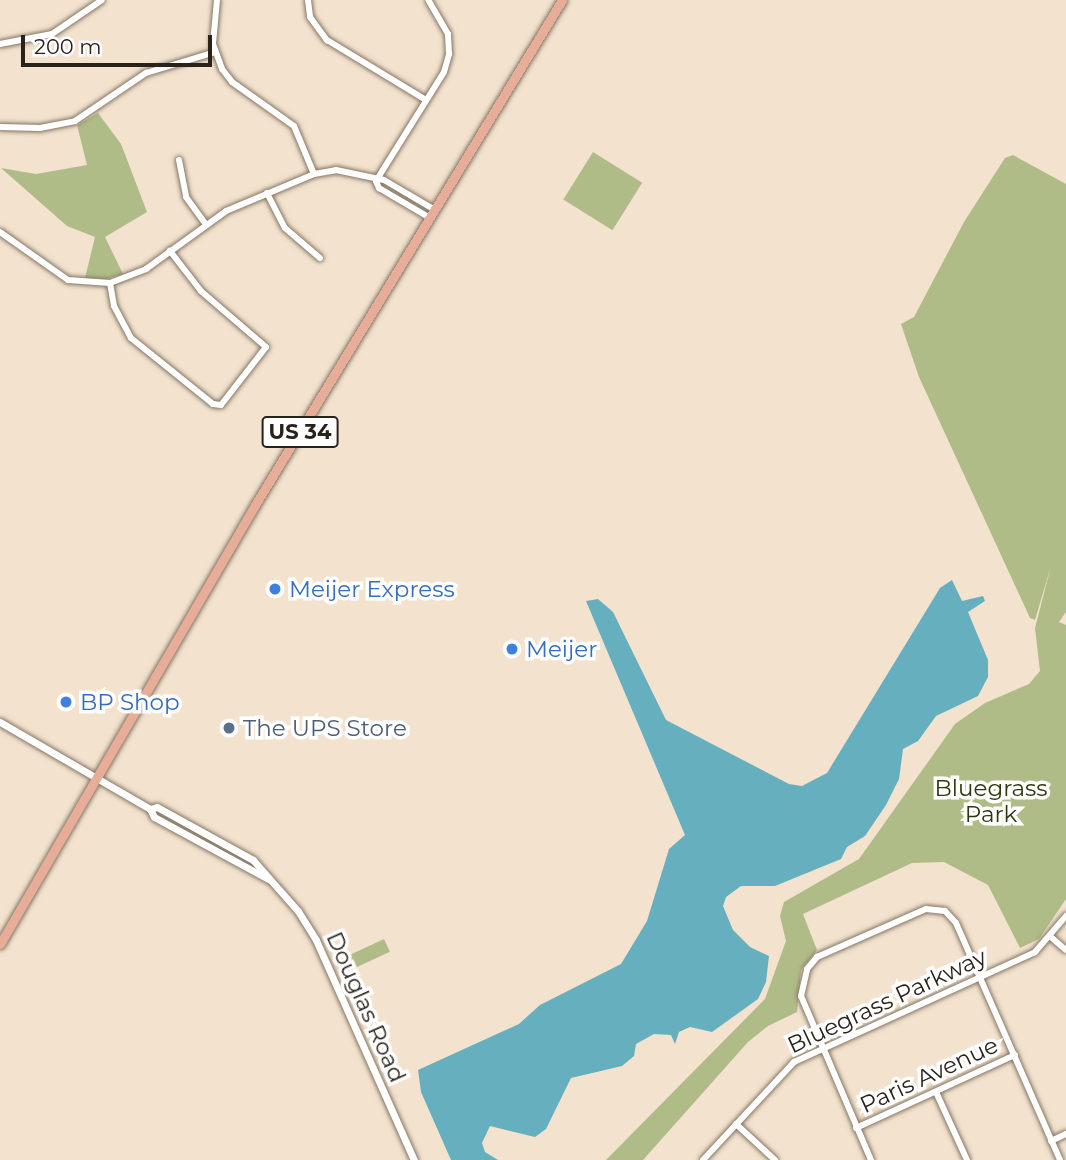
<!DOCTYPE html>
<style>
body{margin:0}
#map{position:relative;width:1066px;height:1160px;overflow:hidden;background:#f2e2ce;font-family:Montserrat,sans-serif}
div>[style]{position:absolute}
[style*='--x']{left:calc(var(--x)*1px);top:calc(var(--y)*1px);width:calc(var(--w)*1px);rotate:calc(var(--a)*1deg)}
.green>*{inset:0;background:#b0bc87;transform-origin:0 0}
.water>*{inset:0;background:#65afbf}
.roads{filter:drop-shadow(0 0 2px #857665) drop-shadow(0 0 2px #857665)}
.minor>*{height:6px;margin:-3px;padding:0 3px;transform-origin:3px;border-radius:3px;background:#fff}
.tertiary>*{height:7px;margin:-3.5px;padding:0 3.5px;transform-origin:3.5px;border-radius:3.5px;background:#fff}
.primary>*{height:9px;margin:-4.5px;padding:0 4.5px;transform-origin:4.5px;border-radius:4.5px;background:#e7ad98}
.dots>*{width:19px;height:19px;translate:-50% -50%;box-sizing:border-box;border:4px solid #fff;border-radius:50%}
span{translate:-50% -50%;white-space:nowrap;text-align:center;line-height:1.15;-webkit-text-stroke:7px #fff;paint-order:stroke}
.shield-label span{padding:2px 5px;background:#fff;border:2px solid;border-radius:5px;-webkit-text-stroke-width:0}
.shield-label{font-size:21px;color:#28221b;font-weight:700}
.shop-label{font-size:23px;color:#366cbe}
.left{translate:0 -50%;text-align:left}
.service-label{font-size:23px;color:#4e5e75}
.park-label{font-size:23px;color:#30370c}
.street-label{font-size:23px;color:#28221b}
.scale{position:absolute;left:21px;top:35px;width:191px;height:32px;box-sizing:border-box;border:4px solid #28221b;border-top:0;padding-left:9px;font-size:21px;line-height:24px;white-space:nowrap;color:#28221b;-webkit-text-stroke:5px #fff;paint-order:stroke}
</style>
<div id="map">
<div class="green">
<div style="clip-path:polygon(98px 113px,121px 144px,147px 212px,105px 237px,123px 274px,106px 279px,85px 278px,95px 237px,67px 226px,1px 168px,36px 174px,87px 165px,77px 125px)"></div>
<div style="left:593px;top:152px;width:58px;height:56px;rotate:32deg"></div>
<div style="clip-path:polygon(1013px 155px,1066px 184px,1066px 612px,1059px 622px,1066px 625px,1066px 899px,1039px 939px,1020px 948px,988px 885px,944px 862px,912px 863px,803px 914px,817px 950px,801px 970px,797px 1012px,768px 1026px,748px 1042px,643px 1160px,606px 1160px,765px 999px,786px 941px,780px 916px,784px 902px,859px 859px,955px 724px,985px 703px,1029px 684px,1040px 671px,1035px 628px,1051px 566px,1035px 620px,1030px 618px,919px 377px,901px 324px,914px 317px,964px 222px,1005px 158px)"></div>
<div style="left:384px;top:939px;width:14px;height:45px;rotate:65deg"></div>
</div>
<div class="water">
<div style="clip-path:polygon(952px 580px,962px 601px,983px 596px,985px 601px,968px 612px,988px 660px,988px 677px,978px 696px,936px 716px,918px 741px,903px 749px,899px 779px,886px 805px,865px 836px,847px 847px,841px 859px,775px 886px,741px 886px,726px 897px,723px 906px,733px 930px,750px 947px,769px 956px,766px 982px,758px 999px,712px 1032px,690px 1027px,679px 1032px,675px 1044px,671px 1035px,654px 1034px,636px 1044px,634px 1056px,622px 1066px,571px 1078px,546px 1129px,535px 1137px,490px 1126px,482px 1143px,485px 1152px,498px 1160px,451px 1160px,421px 1092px,418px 1070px,519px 1024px,540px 1005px,621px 964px,647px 921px,669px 849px,685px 835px,586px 601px,598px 599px,613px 612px,666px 720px,789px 784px,802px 786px,827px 773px,940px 588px)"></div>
</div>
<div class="roads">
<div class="minor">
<div style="--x:217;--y:0;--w:44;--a:95.2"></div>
<div style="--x:213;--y:44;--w:27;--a:70"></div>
<div style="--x:222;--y:69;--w:16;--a:52"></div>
<div style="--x:232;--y:82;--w:76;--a:35.4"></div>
<div style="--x:294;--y:126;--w:52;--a:67.4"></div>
<div style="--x:308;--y:0;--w:17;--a:83"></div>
<div style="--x:310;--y:17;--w:29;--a:54"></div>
<div style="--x:327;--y:40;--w:116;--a:31.2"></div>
<div style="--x:0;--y:44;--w:53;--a:-10.9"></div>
<div style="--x:52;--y:34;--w:60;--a:-34.2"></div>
<div style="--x:0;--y:127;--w:40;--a:1.4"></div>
<div style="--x:40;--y:128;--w:36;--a:-11"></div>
<div style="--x:75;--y:121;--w:86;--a:-34.1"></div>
<div style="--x:146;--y:73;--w:72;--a:-16.9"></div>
<div style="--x:179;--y:160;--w:38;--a:79"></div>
<div style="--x:186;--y:197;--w:34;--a:54"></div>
<div style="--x:376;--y:181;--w:128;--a:-58"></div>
<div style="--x:444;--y:72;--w:19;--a:-74"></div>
<div style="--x:449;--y:54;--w:20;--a:-93"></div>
<div style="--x:448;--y:34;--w:39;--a:-120"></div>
<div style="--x:376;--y:181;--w:8;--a:67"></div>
<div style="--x:379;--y:188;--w:59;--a:30.5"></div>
<div style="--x:267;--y:193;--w:39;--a:63"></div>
<div style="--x:285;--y:228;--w:46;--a:40.6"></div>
<div style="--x:0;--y:232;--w:83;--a:35.2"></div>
<div style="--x:68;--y:280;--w:42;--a:4.1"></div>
<div style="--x:110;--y:283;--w:39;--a:-21"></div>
<div style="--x:146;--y:269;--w:99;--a:-35.9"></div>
<div style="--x:226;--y:211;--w:95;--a:-22.8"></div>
<div style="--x:314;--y:174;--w:22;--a:-10"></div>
<div style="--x:336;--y:170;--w:49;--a:11.8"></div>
<div style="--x:384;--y:180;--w:59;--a:30.5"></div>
<div style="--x:110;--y:283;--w:23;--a:80"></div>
<div style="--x:114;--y:306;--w:36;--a:62"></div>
<div style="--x:131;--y:338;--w:105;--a:38.8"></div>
<div style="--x:213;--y:404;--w:8;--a:7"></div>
<div style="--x:221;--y:405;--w:73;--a:-52.2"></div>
<div style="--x:266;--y:347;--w:86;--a:-139.3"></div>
<div style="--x:201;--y:291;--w:51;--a:-127.8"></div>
<div style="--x:1052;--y:938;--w:18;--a:41"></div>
<div style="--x:936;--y:1092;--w:75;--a:65.5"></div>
<div style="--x:736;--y:1124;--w:53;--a:42.7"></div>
<div style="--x:856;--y:1128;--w:175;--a:-24.7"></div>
<div style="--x:1051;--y:1141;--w:17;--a:-25"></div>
<div style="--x:703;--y:1160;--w:134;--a:-47.1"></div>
<div style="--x:794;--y:1062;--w:265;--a:-24.5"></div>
<div style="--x:1035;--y:952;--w:48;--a:-49.3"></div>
<div style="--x:871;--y:1160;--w:178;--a:-113.1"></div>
<div style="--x:801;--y:996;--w:28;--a:-77"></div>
<div style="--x:807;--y:969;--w:16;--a:-50"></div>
<div style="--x:817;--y:957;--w:119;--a:-23.8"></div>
<div style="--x:926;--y:909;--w:19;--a:6"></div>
<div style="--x:945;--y:911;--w:16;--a:47"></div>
<div style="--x:956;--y:923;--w:259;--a:66.3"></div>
</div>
<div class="tertiary">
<div style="--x:0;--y:722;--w:173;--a:30.1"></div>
<div style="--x:150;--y:809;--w:9;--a:63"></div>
<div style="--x:154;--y:817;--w:130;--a:28.5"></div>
<div style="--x:150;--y:809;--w:7;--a:-16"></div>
<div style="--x:157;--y:807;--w:110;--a:28.9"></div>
<div style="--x:253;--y:860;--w:68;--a:48.6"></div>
<div style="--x:298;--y:911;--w:34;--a:58"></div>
<div style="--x:316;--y:940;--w:241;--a:66"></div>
</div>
<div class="primary">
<div style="--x:0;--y:944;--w:508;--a:-59.85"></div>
<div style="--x:255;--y:505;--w:591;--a:-58.7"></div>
</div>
</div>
<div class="dots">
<div style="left:275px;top:589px;background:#3f7fe0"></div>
<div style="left:512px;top:649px;background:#3f7fe0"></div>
<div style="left:66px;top:702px;background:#3f7fe0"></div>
<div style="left:229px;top:728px;background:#5c6f8a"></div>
</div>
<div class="shield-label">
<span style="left:300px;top:432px">US 34</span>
</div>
<div class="shop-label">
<span class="left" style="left:289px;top:589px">Meijer Express</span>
<span class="left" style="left:526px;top:649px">Meijer</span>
<span class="left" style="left:80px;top:702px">BP Shop</span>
</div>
<div class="service-label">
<span class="left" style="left:243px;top:728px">The UPS Store</span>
</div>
<div class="park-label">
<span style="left:991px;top:801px">Bluegrass<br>Park</span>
</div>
<div class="street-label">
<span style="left:887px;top:1001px;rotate:-25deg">Bluegrass Parkway</span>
<span style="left:366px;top:1007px;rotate:66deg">Douglas Road</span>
<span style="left:929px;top:1075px;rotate:-25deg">Paris Avenue</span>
</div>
<div class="scale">200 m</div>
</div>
